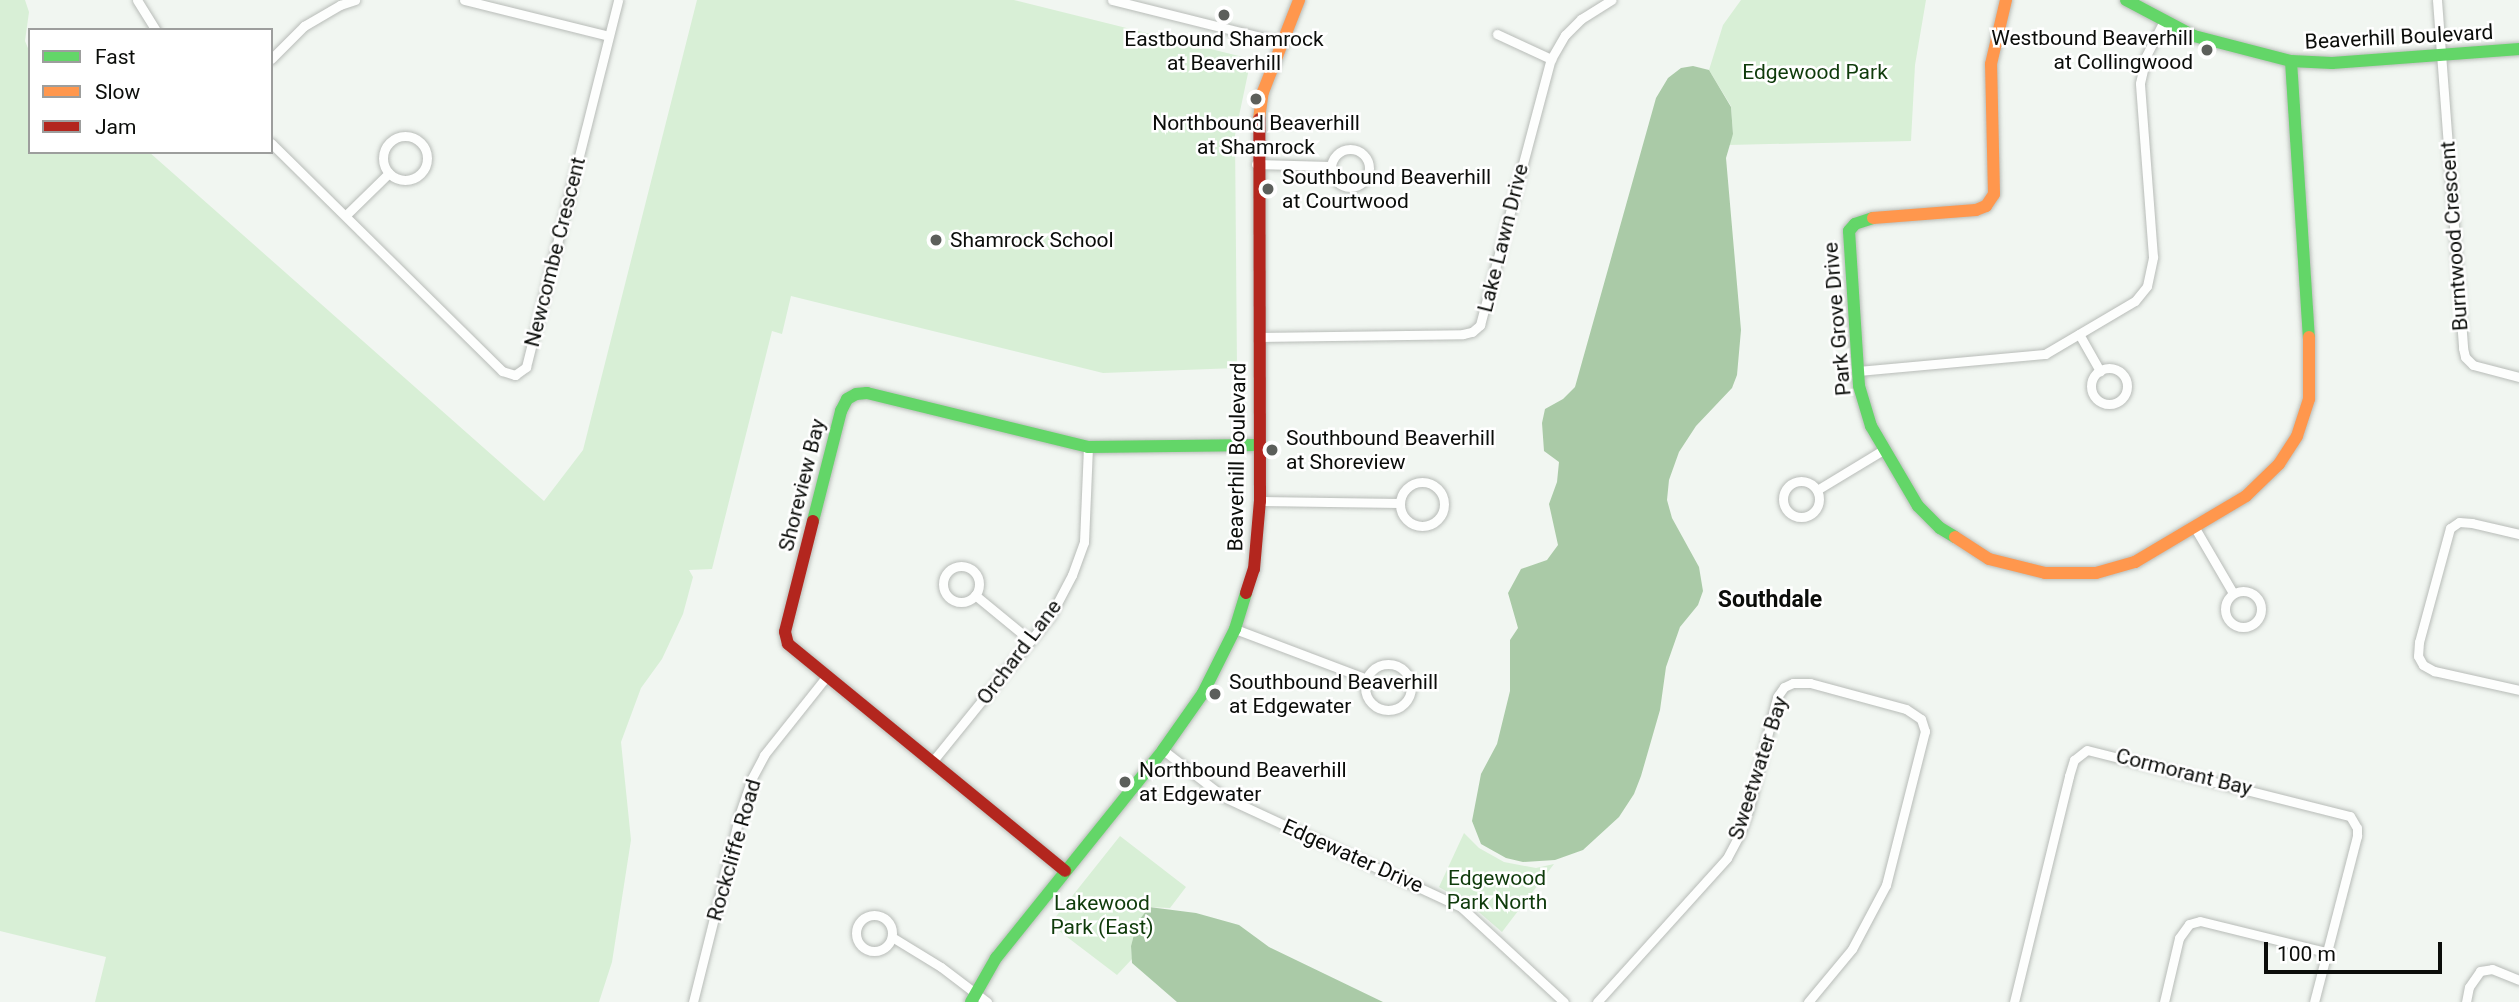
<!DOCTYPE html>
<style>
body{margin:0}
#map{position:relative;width:2519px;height:1002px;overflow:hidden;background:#f1f6f1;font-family:Roboto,sans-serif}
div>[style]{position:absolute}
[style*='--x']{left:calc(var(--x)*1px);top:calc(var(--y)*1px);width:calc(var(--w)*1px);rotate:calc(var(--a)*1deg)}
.green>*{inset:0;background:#d8efd6}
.water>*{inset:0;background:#aacaa7}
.roads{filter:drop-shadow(0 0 2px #b8bcb8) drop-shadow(0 0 2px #b8bcb8)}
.street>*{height:9px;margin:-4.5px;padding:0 4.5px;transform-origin:4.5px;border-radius:4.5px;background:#fdfefd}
.street>.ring{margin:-4.5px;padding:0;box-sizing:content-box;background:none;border:9px solid #fdfefd;border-radius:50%}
.fast>*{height:12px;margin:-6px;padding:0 6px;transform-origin:6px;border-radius:6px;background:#63d668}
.slow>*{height:12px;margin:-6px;padding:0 6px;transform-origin:6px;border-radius:6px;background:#ff974d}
.jam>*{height:12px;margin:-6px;padding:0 6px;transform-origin:6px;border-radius:6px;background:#b3261e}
.dots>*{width:19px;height:19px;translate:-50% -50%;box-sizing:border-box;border:4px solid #fff;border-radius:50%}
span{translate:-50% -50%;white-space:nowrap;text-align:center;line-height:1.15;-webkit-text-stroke:5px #fff;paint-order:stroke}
.street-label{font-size:21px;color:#0b0d0a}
.poi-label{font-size:21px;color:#0b0d0a}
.right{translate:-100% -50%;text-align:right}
.left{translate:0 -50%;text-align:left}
.park-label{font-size:21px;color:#0f3b0b}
.neighbourhood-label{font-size:23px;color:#0b0d0a;font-weight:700}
.legend{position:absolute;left:28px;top:28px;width:245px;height:126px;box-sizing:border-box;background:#fff;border:2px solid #9d9e9d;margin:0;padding:9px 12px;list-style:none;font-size:21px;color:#0b0d0a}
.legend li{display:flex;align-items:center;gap:14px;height:35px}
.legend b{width:35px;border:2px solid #9d9e9d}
.scale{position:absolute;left:2264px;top:942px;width:178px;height:32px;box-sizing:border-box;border:4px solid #0b0d0a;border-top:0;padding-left:9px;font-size:21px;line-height:24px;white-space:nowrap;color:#0b0d0a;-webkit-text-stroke:5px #fff;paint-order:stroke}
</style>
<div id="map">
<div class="green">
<div style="clip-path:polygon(0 0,25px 0,29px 12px,25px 41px,30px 53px,30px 152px,149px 152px,544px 501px,583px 450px,697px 0,1014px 0,1251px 59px,1235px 135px,1237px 368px,1103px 373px,791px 296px,782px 334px,772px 331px,712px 569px,689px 570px,693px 577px,683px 614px,662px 659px,641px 688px,621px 742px,631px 840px,612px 962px,599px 1002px,95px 1002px,106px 957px,0 931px)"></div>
<div style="clip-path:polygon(1741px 0,1926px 0,1915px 65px,1911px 141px,1728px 145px,1733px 134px,1731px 106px,1709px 70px,1723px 25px)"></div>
<div style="clip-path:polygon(1464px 833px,1479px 848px,1504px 862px,1536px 868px,1554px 864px,1502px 932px,1473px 907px,1439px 887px)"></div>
<div style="clip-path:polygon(1120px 836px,1186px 887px,1170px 908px,1149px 907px,1137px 923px,1131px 946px,1132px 959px,1117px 975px,1050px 924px)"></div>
</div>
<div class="water">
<div style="clip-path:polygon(1693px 66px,1709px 70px,1731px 107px,1733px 134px,1726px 158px,1741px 330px,1737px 375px,1732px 388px,1696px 426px,1679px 452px,1669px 480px,1667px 500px,1672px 518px,1699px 567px,1703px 591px,1698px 605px,1680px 627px,1666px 667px,1660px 710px,1641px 776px,1634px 794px,1619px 817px,1583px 850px,1555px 860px,1523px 862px,1506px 858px,1481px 844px,1472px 821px,1481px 774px,1497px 744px,1510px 691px,1510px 640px,1518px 628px,1508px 593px,1521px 569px,1547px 560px,1558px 545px,1549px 504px,1557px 482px,1559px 462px,1544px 451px,1542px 423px,1545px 409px,1563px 399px,1575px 387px,1656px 98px,1668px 78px,1681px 68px)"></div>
<div style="clip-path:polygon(1149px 907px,1196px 913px,1239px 925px,1269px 947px,1383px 1002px,1177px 1002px,1132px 963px,1131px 946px,1137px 923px)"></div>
</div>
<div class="roads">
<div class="street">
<div style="--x:137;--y:0;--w:36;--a:58"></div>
<div style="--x:464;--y:0;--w:149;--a:13.9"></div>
<div style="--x:1112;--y:0;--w:173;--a:14"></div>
<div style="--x:2437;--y:0;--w:349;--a:85.7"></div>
<div style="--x:2463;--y:348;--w:9;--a:77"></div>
<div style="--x:2465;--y:357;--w:11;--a:45"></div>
<div style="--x:2473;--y:365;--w:48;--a:14.6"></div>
<div style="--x:1497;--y:34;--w:60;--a:24.8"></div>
<div style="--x:271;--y:59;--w:47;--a:-45"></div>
<div style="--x:304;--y:26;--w:42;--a:-30.3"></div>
<div style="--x:340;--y:5;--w:16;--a:-18"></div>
<div class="ring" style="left:383px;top:136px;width:35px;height:35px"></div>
<div style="--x:271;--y:143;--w:325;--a:44.6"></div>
<div style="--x:502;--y:371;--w:14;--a:17"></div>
<div style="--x:515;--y:375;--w:14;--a:-36"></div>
<div style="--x:526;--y:367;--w:378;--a:-75.9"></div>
<div class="ring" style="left:1331px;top:149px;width:29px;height:29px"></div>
<div style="--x:1256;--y:164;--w:74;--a:1.5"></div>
<div style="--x:346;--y:215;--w:60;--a:-44.3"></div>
<div style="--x:2079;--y:334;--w:43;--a:60.4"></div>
<div style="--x:1258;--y:337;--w:205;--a:-0.8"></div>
<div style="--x:1463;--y:334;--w:9;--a:-13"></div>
<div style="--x:1472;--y:332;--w:11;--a:-41"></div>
<div style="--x:1480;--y:325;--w:275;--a:-75.1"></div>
<div style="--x:1551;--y:59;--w:28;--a:-60"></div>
<div style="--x:1565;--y:35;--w:23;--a:-45"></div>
<div style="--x:1581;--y:19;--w:36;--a:-32"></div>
<div class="ring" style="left:2091px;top:368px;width:27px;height:27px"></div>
<div style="--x:1857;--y:371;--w:189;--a:-5.2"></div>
<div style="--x:2045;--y:354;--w:104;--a:-30.5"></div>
<div style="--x:2135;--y:301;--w:19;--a:-51"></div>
<div style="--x:2147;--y:286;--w:30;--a:-78"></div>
<div style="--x:2153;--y:257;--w:174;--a:-94.3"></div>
<div style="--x:2140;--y:83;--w:28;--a:-77"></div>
<div style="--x:2146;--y:56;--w:39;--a:-63"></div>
<div class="ring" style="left:1783px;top:481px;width:27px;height:27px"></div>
<div class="ring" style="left:1400px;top:482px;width:35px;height:35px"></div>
<div style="--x:1817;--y:490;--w:77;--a:-31.2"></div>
<div style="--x:1260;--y:501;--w:139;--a:0.8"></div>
<div style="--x:2195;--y:528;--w:75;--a:59.7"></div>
<div style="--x:2519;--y:534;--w:48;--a:-166.8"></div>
<div style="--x:2472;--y:523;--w:13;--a:-176"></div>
<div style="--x:2459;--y:522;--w:11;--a:146"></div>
<div style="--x:2450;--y:528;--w:118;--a:105.2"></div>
<div style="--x:2419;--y:642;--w:14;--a:94"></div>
<div style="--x:2418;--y:656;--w:10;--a:61"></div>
<div style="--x:2423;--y:665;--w:13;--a:29"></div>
<div style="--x:2434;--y:671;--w:87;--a:12.6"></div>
<div class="ring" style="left:943px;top:566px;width:27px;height:27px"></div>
<div class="ring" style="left:2225px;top:591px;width:27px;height:27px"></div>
<div style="--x:975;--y:595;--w:72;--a:39.4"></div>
<div style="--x:1235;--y:629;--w:141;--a:20.7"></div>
<div class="ring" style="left:1365px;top:664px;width:37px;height:37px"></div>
<div style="--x:1163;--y:750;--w:77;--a:37.6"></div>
<div style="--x:1224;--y:797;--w:261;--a:24.9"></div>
<div style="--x:1461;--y:907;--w:140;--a:42.7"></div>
<div style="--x:932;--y:762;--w:189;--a:-51"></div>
<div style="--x:1051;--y:615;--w:45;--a:-62.3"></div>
<div style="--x:1072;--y:575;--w:35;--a:-70"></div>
<div style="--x:1084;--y:542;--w:95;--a:-87.6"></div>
<div class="ring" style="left:856px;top:915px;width:27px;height:27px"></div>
<div style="--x:892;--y:937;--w:57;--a:31.5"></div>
<div style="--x:941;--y:967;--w:58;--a:37.3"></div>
<div style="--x:693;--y:1002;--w:195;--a:-76"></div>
<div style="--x:740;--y:813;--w:37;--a:-71"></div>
<div style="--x:752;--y:778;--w:26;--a:-62"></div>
<div style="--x:764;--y:755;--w:100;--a:-51.5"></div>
<div style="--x:1597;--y:1002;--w:194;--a:-47.9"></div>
<div style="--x:1727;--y:858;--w:27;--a:-62"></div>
<div style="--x:1740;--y:834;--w:28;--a:-71"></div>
<div style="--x:1749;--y:808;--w:114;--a:-75.8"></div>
<div style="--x:1777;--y:697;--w:12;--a:-55"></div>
<div style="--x:1784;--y:687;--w:10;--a:-24"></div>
<div style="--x:1793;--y:683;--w:17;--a:0"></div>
<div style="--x:1810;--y:683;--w:99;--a:15.2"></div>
<div style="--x:1906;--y:709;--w:18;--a:34"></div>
<div style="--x:1921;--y:719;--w:13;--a:72"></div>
<div style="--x:1925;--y:731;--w:159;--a:104.2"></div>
<div style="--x:1886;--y:885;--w:72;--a:118"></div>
<div style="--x:1852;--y:949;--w:69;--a:129.7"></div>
<div style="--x:2014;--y:1002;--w:233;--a:-76.3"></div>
<div style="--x:2069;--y:776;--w:17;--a:-73"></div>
<div style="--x:2074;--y:760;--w:16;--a:-38"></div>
<div style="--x:2087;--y:750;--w:271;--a:14.1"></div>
<div style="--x:2350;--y:816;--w:14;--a:60"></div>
<div style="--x:2357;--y:828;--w:8;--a:90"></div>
<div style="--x:2357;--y:836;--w:171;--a:104.5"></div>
<div style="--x:2164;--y:1002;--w:66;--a:-76.8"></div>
<div style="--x:2179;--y:938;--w:17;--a:-54"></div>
<div style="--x:2189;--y:924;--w:11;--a:-15"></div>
<div style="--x:2200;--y:921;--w:130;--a:13.8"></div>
<div style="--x:2466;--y:1002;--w:15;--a:-79"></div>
<div style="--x:2469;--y:987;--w:19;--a:-55"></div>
<div style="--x:2480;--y:971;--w:12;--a:-9"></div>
<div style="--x:2492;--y:969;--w:29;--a:22"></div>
</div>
<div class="fast">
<div style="--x:2126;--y:0;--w:77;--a:27.9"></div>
<div style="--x:2194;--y:36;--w:100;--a:14.5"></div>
<div style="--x:2291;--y:61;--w:41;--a:2.8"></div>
<div style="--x:2332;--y:63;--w:188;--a:-4.3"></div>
<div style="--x:2291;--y:61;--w:277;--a:86.3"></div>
<div style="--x:1873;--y:218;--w:19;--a:162"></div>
<div style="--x:1855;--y:224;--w:9;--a:131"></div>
<div style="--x:1849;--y:231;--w:155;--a:86.3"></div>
<div style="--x:1859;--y:386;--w:42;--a:73.3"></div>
<div style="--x:1871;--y:426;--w:93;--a:59.6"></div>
<div style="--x:1918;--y:506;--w:31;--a:45"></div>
<div style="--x:1940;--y:528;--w:17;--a:31"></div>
<div style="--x:813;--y:521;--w:114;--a:-75.7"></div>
<div style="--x:841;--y:411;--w:13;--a:-63"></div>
<div style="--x:847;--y:399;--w:10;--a:-29"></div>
<div style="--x:856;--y:394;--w:11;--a:-5"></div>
<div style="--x:867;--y:393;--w:228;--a:13.7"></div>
<div style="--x:1088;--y:447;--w:172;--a:-0.7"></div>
<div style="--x:971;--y:1002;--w:51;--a:-60.4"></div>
<div style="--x:996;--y:958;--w:267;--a:-51.2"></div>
<div style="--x:1163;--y:750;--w:70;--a:-54.9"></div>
<div style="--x:1203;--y:693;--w:72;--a:-63.4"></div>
<div style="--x:1235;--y:629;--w:38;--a:-73"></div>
</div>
<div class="slow">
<div style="--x:1259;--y:119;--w:27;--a:-82"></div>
<div style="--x:1263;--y:92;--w:99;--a:-68.6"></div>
<div style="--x:1873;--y:218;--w:103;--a:-4.4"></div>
<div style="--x:1976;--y:210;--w:11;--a:-22"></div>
<div style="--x:1986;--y:206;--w:14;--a:-56"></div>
<div style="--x:1994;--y:194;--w:130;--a:-91.3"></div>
<div style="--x:1991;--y:64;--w:66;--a:-76.8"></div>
<div style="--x:1955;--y:537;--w:40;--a:32.9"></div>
<div style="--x:1989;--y:559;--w:58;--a:14"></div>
<div style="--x:2045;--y:573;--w:51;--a:0"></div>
<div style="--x:2096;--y:573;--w:41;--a:-15.8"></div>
<div style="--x:2135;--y:562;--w:129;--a:-30.7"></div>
<div style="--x:2246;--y:496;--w:46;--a:-44.1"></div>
<div style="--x:2279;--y:464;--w:33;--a:-57"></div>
<div style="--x:2297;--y:436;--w:39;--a:-72"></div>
<div style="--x:2309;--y:399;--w:62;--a:-90"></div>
</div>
<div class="jam">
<div style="--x:813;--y:521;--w:114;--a:104.2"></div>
<div style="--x:785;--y:632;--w:12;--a:76"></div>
<div style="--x:788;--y:644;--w:358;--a:39.3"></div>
<div style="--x:1246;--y:593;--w:25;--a:-72"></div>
<div style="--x:1254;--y:569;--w:68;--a:-85"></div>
<div style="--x:1260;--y:501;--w:382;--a:-90.1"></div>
</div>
</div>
<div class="dots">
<div style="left:1224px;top:15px;background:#5c5f5b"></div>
<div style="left:2207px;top:50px;background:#5c5f5b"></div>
<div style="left:1256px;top:99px;background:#5c5f5b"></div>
<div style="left:1268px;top:189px;background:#5c5f5b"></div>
<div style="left:936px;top:240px;background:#5c5f5b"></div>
<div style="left:1272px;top:450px;background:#5c5f5b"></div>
<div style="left:1215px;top:694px;background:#5c5f5b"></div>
<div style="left:1125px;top:782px;background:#5c5f5b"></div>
</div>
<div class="street-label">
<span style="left:2399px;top:37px;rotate:-3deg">Beaverhill Boulevard</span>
<span style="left:2454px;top:236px;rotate:-94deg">Burntwood Crescent</span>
<span style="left:1503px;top:238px;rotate:-76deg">Lake Lawn Drive</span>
<span style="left:555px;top:252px;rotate:-76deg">Newcombe Crescent</span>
<span style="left:1837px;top:319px;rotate:-95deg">Park Grove Drive</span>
<span style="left:1237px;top:457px;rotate:-89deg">Beaverhill Boulevard</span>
<span style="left:802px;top:485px;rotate:-76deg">Shoreview Bay</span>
<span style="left:1019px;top:652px;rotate:-53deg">Orchard Lane</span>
<span style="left:1758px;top:768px;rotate:-72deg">Sweetwater Bay</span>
<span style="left:2184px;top:772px;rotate:14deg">Cormorant Bay</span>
<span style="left:734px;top:850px;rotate:-74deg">Rockcliffe Road</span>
<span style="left:1353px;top:856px;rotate:24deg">Edgewater Drive</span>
</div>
<div class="poi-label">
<span class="right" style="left:2193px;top:50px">Westbound Beaverhill<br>at Collingwood</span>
<span style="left:1224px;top:51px">Eastbound Shamrock<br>at Beaverhill</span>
<span style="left:1256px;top:135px">Northbound Beaverhill<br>at Shamrock</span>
<span class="left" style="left:1282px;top:189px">Southbound Beaverhill<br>at Courtwood</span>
<span class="left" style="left:950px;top:240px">Shamrock School</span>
<span class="left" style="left:1286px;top:450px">Southbound Beaverhill<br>at Shoreview</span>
<span class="left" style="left:1229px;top:694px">Southbound Beaverhill<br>at Edgewater</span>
<span class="left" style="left:1139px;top:782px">Northbound Beaverhill<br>at Edgewater</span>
</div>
<div class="park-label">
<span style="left:1815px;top:72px">Edgewood Park</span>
<span style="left:1497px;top:890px">Edgewood<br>Park North</span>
<span style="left:1102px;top:915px">Lakewood<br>Park (East)</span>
</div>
<div class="neighbourhood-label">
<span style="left:1770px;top:600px">Southdale</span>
</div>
<ul class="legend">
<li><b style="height:9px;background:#63d668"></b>Fast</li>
<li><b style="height:9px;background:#ff974d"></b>Slow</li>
<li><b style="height:9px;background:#b3261e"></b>Jam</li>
</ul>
<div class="scale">100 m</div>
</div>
